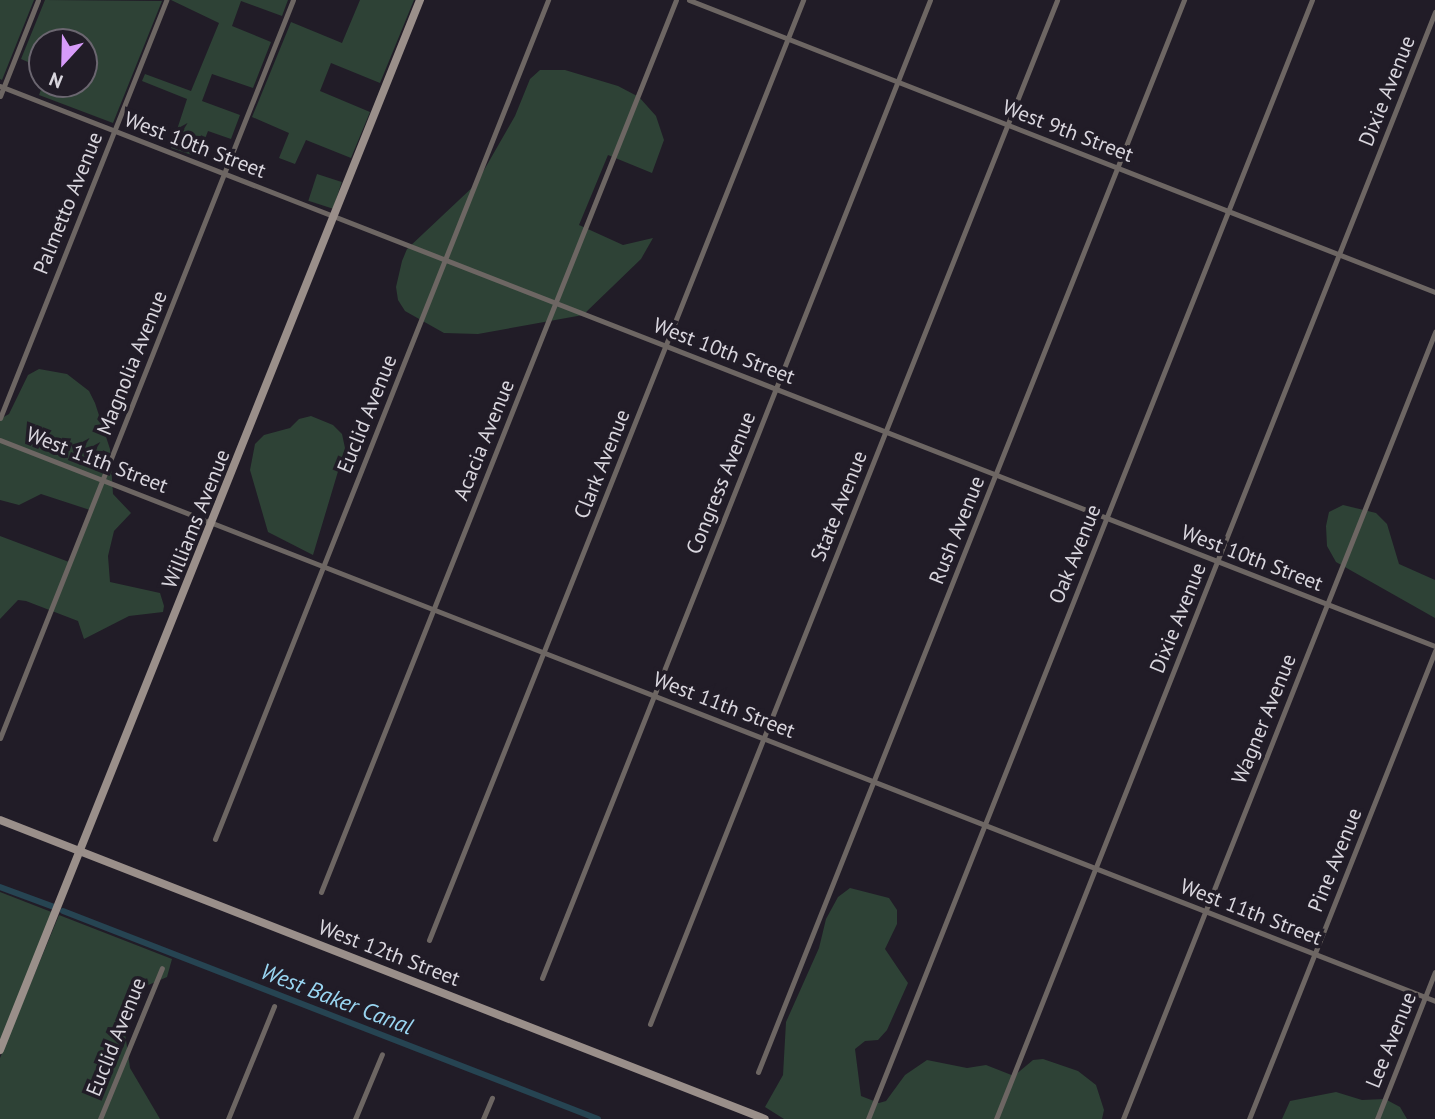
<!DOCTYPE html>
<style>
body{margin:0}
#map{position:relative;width:1435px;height:1119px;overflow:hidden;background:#211c27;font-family:"PT Sans",sans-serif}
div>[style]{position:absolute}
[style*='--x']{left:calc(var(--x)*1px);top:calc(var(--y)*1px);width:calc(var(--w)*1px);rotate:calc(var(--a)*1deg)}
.green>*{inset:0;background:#2e4236;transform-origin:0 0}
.canal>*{height:6px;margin:-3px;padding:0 3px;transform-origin:3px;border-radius:3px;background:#264452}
.street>*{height:5px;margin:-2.5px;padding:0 2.5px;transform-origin:2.5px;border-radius:2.5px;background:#6d6663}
.secondary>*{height:8px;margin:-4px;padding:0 4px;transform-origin:4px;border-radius:4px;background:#9a8f8a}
span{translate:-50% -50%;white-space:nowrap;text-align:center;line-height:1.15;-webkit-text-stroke:7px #211c27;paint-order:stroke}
.street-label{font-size:21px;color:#d9d6de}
.water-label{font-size:23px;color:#99d5f1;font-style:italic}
.north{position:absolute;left:28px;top:28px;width:70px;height:70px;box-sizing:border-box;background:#211c27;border:2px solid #6b6670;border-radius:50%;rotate:202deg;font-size:19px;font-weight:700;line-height:28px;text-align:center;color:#d9d6de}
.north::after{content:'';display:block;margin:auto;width:24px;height:32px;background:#d79bf9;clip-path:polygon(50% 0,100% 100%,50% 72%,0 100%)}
</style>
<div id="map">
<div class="green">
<div style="clip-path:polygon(0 0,34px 0,2px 80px,0 79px)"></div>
<div style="clip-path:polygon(45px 0,162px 1px,113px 123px,39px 95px,43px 84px,84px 84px,84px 42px,42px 42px,42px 68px,21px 59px)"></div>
<div style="clip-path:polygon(171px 0,288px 0,282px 16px,241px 1px,232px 26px,271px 42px,253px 88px,212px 74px,202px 101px,240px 115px,231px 139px,208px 131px,198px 157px,171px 148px,187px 99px,142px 81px,145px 74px,191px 91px,219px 23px)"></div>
<div style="clip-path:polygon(360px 0,414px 0,380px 83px,331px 63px,320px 91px,370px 112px,351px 158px,306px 140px,295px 164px,279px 158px,289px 133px,252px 117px,291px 22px,342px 43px)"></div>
<div style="clip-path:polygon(540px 70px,565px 70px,618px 86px,639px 97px,656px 116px,664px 140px,652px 173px,608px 155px,579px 225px,623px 245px,653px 238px,641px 259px,583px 315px,478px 334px,444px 333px,405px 311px,398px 300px,396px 287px,402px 261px,407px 249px,476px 184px,515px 116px,530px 79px)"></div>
<div style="left:317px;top:174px;width:26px;height:28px;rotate:18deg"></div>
<div style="clip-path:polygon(39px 369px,67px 374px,89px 391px,95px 403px,110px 449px,113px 494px,131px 513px,114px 531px,108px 556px,110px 582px,160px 593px,164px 606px,163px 612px,129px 616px,84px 639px,78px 621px,26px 601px,18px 600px,0 619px,0 536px,69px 562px,90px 510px,41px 494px,19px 505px,0 500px,0 419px,9px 414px,28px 375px)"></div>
<div style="clip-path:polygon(311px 416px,333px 425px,342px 434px,345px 448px,313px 555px,268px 532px,250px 470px,255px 444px,264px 435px,290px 428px,299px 419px)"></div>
<div style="clip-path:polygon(1343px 505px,1376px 513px,1387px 524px,1399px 564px,1435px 580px,1435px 618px,1336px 562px,1327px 546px,1326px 526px,1329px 512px)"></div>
<div style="clip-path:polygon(850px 888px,889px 898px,897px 910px,897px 924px,885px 949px,908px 983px,887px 1030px,878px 1040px,865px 1041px,855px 1049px,861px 1096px,879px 1103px,886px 1101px,905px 1075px,927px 1060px,967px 1068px,986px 1065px,1014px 1076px,1033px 1060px,1043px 1059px,1078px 1071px,1096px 1085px,1104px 1110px,1102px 1119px,784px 1119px,765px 1107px,783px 1075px,786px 1022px,819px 948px,826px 919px,838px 897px)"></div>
<div style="clip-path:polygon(0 892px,54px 913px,0 1042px)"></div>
<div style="clip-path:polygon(59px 915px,172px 959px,167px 977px,139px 989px,124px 1026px,130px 1068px,160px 1119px,0 1119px,0 1058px)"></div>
<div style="clip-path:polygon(1336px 1092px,1362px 1100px,1385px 1099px,1400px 1107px,1407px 1119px,1282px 1119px,1290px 1101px)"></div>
</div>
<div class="canal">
<div style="--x:0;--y:887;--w:58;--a:20.3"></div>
<div style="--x:63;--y:911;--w:574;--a:21.25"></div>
</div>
<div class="street">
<div style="--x:689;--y:0;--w:801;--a:21.38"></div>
<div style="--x:0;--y:86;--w:1540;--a:21.32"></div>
<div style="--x:0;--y:96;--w:103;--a:-68.4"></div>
<div style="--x:0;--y:418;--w:450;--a:-68.3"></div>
<div style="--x:0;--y:440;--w:1541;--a:21.35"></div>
<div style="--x:0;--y:738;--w:794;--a:-68.35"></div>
<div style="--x:215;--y:839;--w:903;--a:-68.35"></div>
<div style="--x:321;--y:892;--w:960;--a:-68.3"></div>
<div style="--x:429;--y:940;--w:1012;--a:-68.3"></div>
<div style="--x:542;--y:978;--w:1052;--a:-68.36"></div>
<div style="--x:650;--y:1024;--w:1102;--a:-68.32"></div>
<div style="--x:758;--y:1072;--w:1154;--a:-68.33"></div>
<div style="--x:100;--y:1119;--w:163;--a:-67.7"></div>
<div style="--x:228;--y:1119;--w:122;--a:-67.8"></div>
<div style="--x:355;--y:1119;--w:70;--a:-67.4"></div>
<div style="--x:483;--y:1119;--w:23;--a:-67"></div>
<div style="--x:868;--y:1119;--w:1204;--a:-68.36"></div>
<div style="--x:996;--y:1119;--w:1191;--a:-68.37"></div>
<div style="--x:1123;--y:1119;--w:847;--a:-68.37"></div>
<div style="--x:1249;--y:1119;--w:504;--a:-68.33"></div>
<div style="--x:1377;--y:1119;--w:158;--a:-68.5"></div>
</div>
<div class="secondary">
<div style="--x:0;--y:820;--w:821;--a:21.35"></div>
<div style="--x:0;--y:1050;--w:1131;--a:-68.2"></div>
</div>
<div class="street-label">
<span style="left:1387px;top:91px;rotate:-68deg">Dixie Avenue</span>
<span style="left:1068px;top:131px;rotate:21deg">West 9th Street</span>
<span style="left:195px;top:145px;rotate:21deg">West 10th Street</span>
<span style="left:68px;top:203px;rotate:-68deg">Palmetto Avenue</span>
<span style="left:724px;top:351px;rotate:21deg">West 10th Street</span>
<span style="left:132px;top:363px;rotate:-68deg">Magnolia Avenue</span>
<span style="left:367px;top:414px;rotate:-68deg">Euclid Avenue</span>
<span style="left:484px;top:440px;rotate:-68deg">Acacia Avenue</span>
<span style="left:97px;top:460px;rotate:21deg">West 11th Street</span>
<span style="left:602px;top:464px;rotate:-68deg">Clark Avenue</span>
<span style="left:721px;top:483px;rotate:-68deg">Congress Avenue</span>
<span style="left:839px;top:506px;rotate:-68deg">State Avenue</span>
<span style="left:196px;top:519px;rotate:-68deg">Williams Avenue</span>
<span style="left:957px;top:530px;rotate:-68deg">Rush Avenue</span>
<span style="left:1075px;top:554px;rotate:-68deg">Oak Avenue</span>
<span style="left:1252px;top:558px;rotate:21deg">West 10th Street</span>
<span style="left:1178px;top:618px;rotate:-68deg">Dixie Avenue</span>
<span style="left:724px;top:705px;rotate:21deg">West 11th Street</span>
<span style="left:1264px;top:719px;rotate:-68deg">Wagner Avenue</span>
<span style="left:1335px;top:860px;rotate:-68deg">Pine Avenue</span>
<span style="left:1251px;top:912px;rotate:21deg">West 11th Street</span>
<span style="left:389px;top:953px;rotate:21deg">West 12th Street</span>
<span style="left:116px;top:1037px;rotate:-68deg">Euclid Avenue</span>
<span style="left:1391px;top:1040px;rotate:-68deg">Lee Avenue</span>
</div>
<div class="water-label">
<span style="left:337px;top:999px;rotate:21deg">West Baker Canal</span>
</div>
<div class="north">N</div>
</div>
